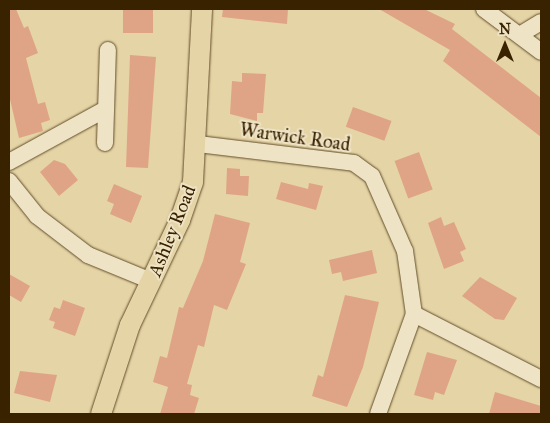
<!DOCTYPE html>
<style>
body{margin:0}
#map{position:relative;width:550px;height:423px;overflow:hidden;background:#e5d4a6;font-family:"IM FELL Great Primer",serif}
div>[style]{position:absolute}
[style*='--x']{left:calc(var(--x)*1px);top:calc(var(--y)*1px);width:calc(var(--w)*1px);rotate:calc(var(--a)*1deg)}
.building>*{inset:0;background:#dfa485;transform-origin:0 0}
.roads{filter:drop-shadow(0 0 1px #634e2a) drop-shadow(0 0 1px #634e2a)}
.minor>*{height:16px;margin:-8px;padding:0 8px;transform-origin:8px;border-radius:8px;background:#eee3c5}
.major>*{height:20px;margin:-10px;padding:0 10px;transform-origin:10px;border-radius:10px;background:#e5d4a6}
span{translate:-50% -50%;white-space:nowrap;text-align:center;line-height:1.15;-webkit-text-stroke:4px #eee3c5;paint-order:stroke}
.street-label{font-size:19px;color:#382200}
.frame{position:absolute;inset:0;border:10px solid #382200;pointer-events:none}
.north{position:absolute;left:480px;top:20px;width:50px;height:50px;-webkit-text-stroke:4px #eee3c5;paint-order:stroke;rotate:0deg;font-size:14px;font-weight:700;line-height:20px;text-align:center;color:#382200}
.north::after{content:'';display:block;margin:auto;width:18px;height:22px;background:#382200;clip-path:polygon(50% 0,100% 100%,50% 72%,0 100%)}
</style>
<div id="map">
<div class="building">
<div style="clip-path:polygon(9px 9px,16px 9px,24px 28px,28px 26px,38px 53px,26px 58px,38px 104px,45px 102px,50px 120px,41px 123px,43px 131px,19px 138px,9px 95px)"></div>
<div style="left:123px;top:9px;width:30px;height:24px"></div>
<div style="clip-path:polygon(223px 9px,288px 9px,287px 24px,222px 17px)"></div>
<div style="clip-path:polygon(379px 9px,424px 9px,455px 24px,452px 29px,541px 98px,541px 137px,443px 61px,450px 50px)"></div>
<div style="clip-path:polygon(130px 55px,156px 57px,148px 168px,126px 167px)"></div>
<div style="clip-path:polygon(242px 73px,266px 74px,263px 113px,257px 113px,257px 121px,230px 114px,232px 81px,242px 82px)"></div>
<div style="left:353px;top:107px;width:41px;height:21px;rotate:20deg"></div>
<div style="left:419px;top:152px;width:40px;height:26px;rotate:70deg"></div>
<div style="clip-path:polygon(54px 160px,65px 164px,78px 180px,59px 196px,40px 172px)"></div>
<div style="clip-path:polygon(227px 168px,240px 169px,240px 176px,249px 176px,248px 196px,226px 194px)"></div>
<div style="clip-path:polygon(281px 182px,308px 189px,309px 183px,323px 186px,316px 210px,276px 199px)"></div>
<div style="clip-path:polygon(114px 184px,142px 196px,131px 223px,110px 214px,114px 204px,107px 201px)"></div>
<div style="clip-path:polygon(215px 214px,250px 223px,240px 262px,246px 264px,227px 310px,214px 305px,204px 347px,198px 345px,187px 384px,192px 385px,190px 395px,199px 398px,194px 414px,160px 414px,168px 387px,153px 382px,160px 356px,167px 358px,179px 307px,183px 308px,203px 261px)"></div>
<div style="clip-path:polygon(441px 217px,444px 226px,454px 222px,466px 249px,460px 252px,464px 261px,444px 269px,428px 223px)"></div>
<div style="clip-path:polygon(372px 250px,377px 273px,343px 281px,341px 272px,332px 274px,329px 260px)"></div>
<div style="clip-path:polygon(9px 274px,30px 286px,21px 302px,9px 295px)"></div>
<div style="clip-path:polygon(480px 277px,517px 298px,504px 320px,495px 319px,462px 296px)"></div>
<div style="clip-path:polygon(345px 295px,379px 302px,363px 367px,347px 407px,312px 396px,318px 375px,323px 377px)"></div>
<div style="clip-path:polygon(63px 300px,85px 308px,75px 336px,53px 328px,55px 322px,49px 320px,54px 307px,60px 309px)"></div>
<div style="clip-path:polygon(427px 352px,457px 360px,444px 395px,435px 392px,433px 400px,414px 395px)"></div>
<div style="clip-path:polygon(20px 371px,57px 375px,50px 402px,14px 393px)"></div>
<div style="clip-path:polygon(495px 392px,541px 406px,541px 414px,489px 414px)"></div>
</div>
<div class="roads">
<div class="minor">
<div style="--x:484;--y:9;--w:71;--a:37"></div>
<div style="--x:521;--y:34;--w:23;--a:-31"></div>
<div style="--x:105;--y:143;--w:93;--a:-88.2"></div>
<div style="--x:198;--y:144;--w:157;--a:6.9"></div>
<div style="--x:354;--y:163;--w:22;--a:36"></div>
<div style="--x:372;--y:176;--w:82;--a:66.3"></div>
<div style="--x:405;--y:251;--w:64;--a:81.9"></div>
<div style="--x:414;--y:314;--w:106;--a:109.8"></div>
<div style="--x:9;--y:162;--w:108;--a:-28.7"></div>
<div style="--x:9;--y:181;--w:45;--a:51.3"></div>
<div style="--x:37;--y:216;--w:64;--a:37.4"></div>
<div style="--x:88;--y:255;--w:68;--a:22.4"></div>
<div style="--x:414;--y:314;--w:143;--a:27.1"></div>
</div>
<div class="major">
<div style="--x:101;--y:414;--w:94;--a:-72"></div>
<div style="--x:130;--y:325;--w:116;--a:-64.5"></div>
<div style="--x:180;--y:220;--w:40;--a:-71.1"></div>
<div style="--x:193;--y:182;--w:173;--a:-87"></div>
</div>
</div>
<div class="street-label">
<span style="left:295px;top:137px;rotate:8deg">Warwick Road</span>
<span style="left:172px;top:231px;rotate:-68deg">Ashley Road</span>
</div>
<div class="frame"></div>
<div class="north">N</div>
</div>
